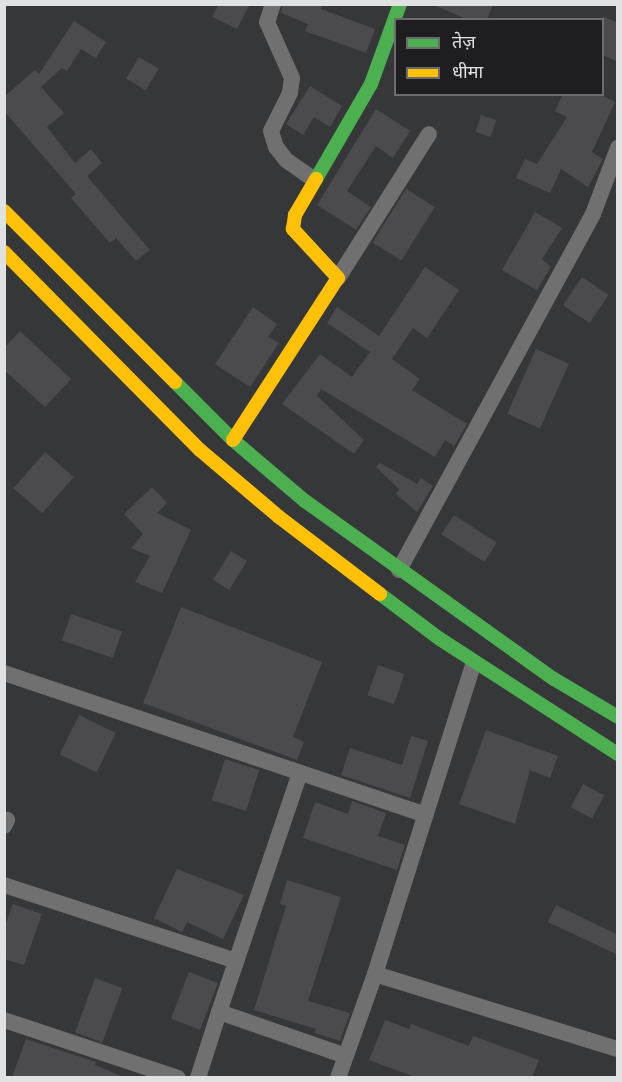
<!DOCTYPE html>
<meta charset="utf-8">
<style>
body{margin:0}
#map{position:relative;width:622px;height:1082px;overflow:hidden;background:#363739;font-family:Signika,"Noto Sans Devanagari",sans-serif}
div>[style]{position:absolute}
[style*='--x']{left:calc(var(--x)*1px);top:calc(var(--y)*1px);width:calc(var(--w)*1px);rotate:calc(var(--a)*1deg)}
.building>*{inset:0;background:#4b4b4d;transform-origin:0 0}
.street>*{height:16px;margin:-8px;padding:0 8px;transform-origin:8px;border-radius:8px;background:#707070}
.fast>*{height:14px;margin:-7px;padding:0 7px;transform-origin:7px;border-radius:7px;background:#4caf50}
.slow>*{height:14px;margin:-7px;padding:0 7px;transform-origin:7px;border-radius:7px;background:#ffc107}
span{translate:-50% -50%;white-space:nowrap;text-align:center;line-height:1.15;-webkit-text-stroke:5px #1e1e20;paint-order:stroke}
.frame{position:absolute;inset:0;border:6px solid #e0e1e3;pointer-events:none}
.legend{position:absolute;left:394px;top:18px;width:210px;height:78px;box-sizing:border-box;background:#1e1e20;border:2px solid #6c6c6e;margin:0;padding:8px 10px;list-style:none;font-size:18px;color:#e0e1e3}
.legend li{display:flex;align-items:center;gap:12px;height:30px}
.legend b{width:30px;border:2px solid #6c6c6e}
</style>
<div id="map">
<div class="building">
<div style="clip-path:polygon(219px 4px,250px 4px,237px 29px,212px 17px)"></div>
<div style="clip-path:polygon(283px 4px,323px 4px,321px 9px,375px 29px,366px 53px,305px 31px,308px 24px,281px 13px)"></div>
<div style="clip-path:polygon(432px 4px,493px 4px,487px 20px,468px 20px)"></div>
<div style="clip-path:polygon(603px 16px,618px 23px,618px 62px,603px 55px)"></div>
<div style="clip-path:polygon(74px 21px,106px 42px,96px 58px,81px 49px,67px 71px,62px 68px,41px 87px,64px 113px,47px 127px,75px 163px,91px 149px,102px 163px,87px 176px,150px 250px,136px 261px,116px 238px,110px 243px,71px 198px,76px 194px,4px 111px,4px 97px,35px 70px,39px 74px)"></div>
<div style="left:139px;top:57px;width:23px;height:25px;rotate:31deg"></div>
<div style="clip-path:polygon(310px 86px,342px 106px,330px 127px,314px 117px,303px 135px,286px 124px)"></div>
<div style="clip-path:polygon(563px 94px,599px 94px,615px 102px,592px 152px,603px 159px,588px 187px,561px 169px,550px 193px,516px 178px,525px 159px,537px 164px,567px 117px,555px 111px)"></div>
<div style="clip-path:polygon(376px 109px,410px 131px,393px 158px,376px 146px,347px 191px,371px 207px,356px 230px,317px 205px)"></div>
<div style="left:481px;top:115px;width:16px;height:18px;rotate:18deg"></div>
<div style="left:406px;top:189px;width:34px;height:63px;rotate:32deg"></div>
<div style="clip-path:polygon(535px 212px,562px 228px,542px 259px,551px 267px,537px 290px,502px 270px)"></div>
<div style="clip-path:polygon(425px 267px,459px 290px,427px 338px,413px 328px,392px 359px,420px 379px,412px 390px,467px 424px,454px 446px,445px 440px,435px 457px,321px 389px,317px 396px,364px 440px,354px 454px,282px 404px,320px 354px,352px 377px,370px 352px,327px 323px,337px 307px,379px 336px)"></div>
<div style="left:582px;top:277px;width:32px;height:34px;rotate:34deg"></div>
<div style="clip-path:polygon(253px 307px,277px 324px,268px 337px,279px 343px,250px 387px,215px 364px)"></div>
<div style="clip-path:polygon(20px 331px,71px 379px,45px 407px,4px 370px,4px 348px)"></div>
<div style="left:536px;top:349px;width:36px;height:71px;rotate:24deg"></div>
<div style="left:45px;top:452px;width:38px;height:48px;rotate:41deg"></div>
<div style="clip-path:polygon(380px 463px,417px 484px,421px 478px,433px 486px,417px 512px,396px 494px,399px 489px,376px 467px)"></div>
<div style="clip-path:polygon(152px 487px,167px 503px,157px 513px,191px 530px,162px 593px,135px 582px,150px 556px,131px 548px,143px 534px,124px 514px)"></div>
<div style="left:454px;top:515px;width:51px;height:23px;rotate:33deg"></div>
<div style="left:231px;top:551px;width:19px;height:34px;rotate:32deg"></div>
<div style="clip-path:polygon(181px 607px,322px 662px,293px 737px,304px 742px,297px 760px,143px 703px)"></div>
<div style="left:71px;top:614px;width:54px;height:28px;rotate:19deg"></div>
<div style="left:378px;top:665px;width:28px;height:32px;rotate:19deg"></div>
<div style="left:79px;top:715px;width:41px;height:44px;rotate:26deg"></div>
<div style="clip-path:polygon(486px 730px,558px 756px,550px 778px,530px 770px,515px 824px,459px 804px)"></div>
<div style="clip-path:polygon(411px 736px,428px 741px,410px 798px,341px 775px,350px 748px,402px 765px)"></div>
<div style="left:225px;top:759px;width:36px;height:43px;rotate:18deg"></div>
<div style="left:583px;top:784px;width:24px;height:26px;rotate:28deg"></div>
<div style="clip-path:polygon(352px 801px,386px 813px,378px 836px,405px 845px,397px 870px,303px 838px,315px 802px,348px 814px)"></div>
<div style="clip-path:polygon(177px 869px,244px 895px,223px 939px,187px 922px,182px 932px,154px 918px)"></div>
<div style="clip-path:polygon(287px 880px,341px 897px,308px 1001px,350px 1013px,340px 1041px,315px 1033px,316px 1029px,254px 1010px,286px 906px,280px 904px)"></div>
<div style="clip-path:polygon(13px 904px,42px 914px,24px 965px,4px 959px,4px 929px)"></div>
<div style="clip-path:polygon(556px 905px,618px 935px,618px 955px,548px 922px)"></div>
<div style="left:189px;top:972px;width:31px;height:50px;rotate:21deg"></div>
<div style="left:95px;top:978px;width:29px;height:58px;rotate:20deg"></div>
<div style="clip-path:polygon(385px 1020px,409px 1029px,411px 1024px,469px 1046px,473px 1036px,539px 1060px,532px 1077px,415px 1077px,369px 1060px)"></div>
<div style="clip-path:polygon(26px 1039px,96px 1062px,95px 1065px,124px 1077px,12px 1077px)"></div>
</div>
<div class="street">
<div style="--x:273;--y:4;--w:19;--a:108"></div>
<div style="--x:267;--y:22;--w:61;--a:65.9"></div>
<div style="--x:292;--y:78;--w:15;--a:98"></div>
<div style="--x:290;--y:93;--w:42;--a:116.6"></div>
<div style="--x:271;--y:131;--w:17;--a:73"></div>
<div style="--x:276;--y:147;--w:16;--a:52"></div>
<div style="--x:286;--y:160;--w:33;--a:35"></div>
<div style="--x:338;--y:278;--w:170;--a:-57.7"></div>
<div style="--x:399;--y:570;--w:405;--a:-61.4"></div>
<div style="--x:593;--y:214;--w:71;--a:-69.3"></div>
<div style="--x:4;--y:673;--w:445;--a:18.6"></div>
<div style="--x:4;--y:826;--w:7;--a:-63"></div>
<div style="--x:4;--y:885;--w:244;--a:18.1"></div>
<div style="--x:375;--y:974;--w:254;--a:17.2"></div>
<div style="--x:219;--y:1012;--w:250;--a:-71.3"></div>
<div style="--x:4;--y:1020;--w:183;--a:18.4"></div>
<div style="--x:198;--y:1078;--w:69;--a:-72.3"></div>
<div style="--x:219;--y:1012;--w:134;--a:19.1"></div>
<div style="--x:338;--y:1078;--w:110;--a:-70.4"></div>
<div style="--x:375;--y:974;--w:327;--a:-72.4"></div>
</div>
<div class="fast">
<div style="--x:316;--y:179;--w:110;--a:-59.9"></div>
<div style="--x:371;--y:84;--w:85;--a:-70.1"></div>
<div style="--x:175;--y:382;--w:82;--a:45"></div>
<div style="--x:233;--y:440;--w:94;--a:40.3"></div>
<div style="--x:305;--y:501;--w:306;--a:35.6"></div>
<div style="--x:554;--y:679;--w:74;--a:30.7"></div>
<div style="--x:380;--y:594;--w:75;--a:36.9"></div>
<div style="--x:440;--y:639;--w:212;--a:32.9"></div>
</div>
<div class="slow">
<div style="--x:4;--y:211;--w:242;--a:45"></div>
<div style="--x:4;--y:252;--w:279;--a:45.3"></div>
<div style="--x:200;--y:450;--w:104;--a:40.3"></div>
<div style="--x:279;--y:517;--w:127;--a:37.3"></div>
<div style="--x:233;--y:440;--w:193;--a:-57.1"></div>
<div style="--x:338;--y:278;--w:67;--a:-132.6"></div>
<div style="--x:293;--y:229;--w:14;--a:-82"></div>
<div style="--x:295;--y:215;--w:42;--a:-59.7"></div>
</div>
<div class="frame"></div>
<ul class="legend">
<li><b style="height:8px;background:#4caf50"></b>तेज़</li>
<li><b style="height:8px;background:#ffc107"></b>धीमा</li>
</ul>
</div>
